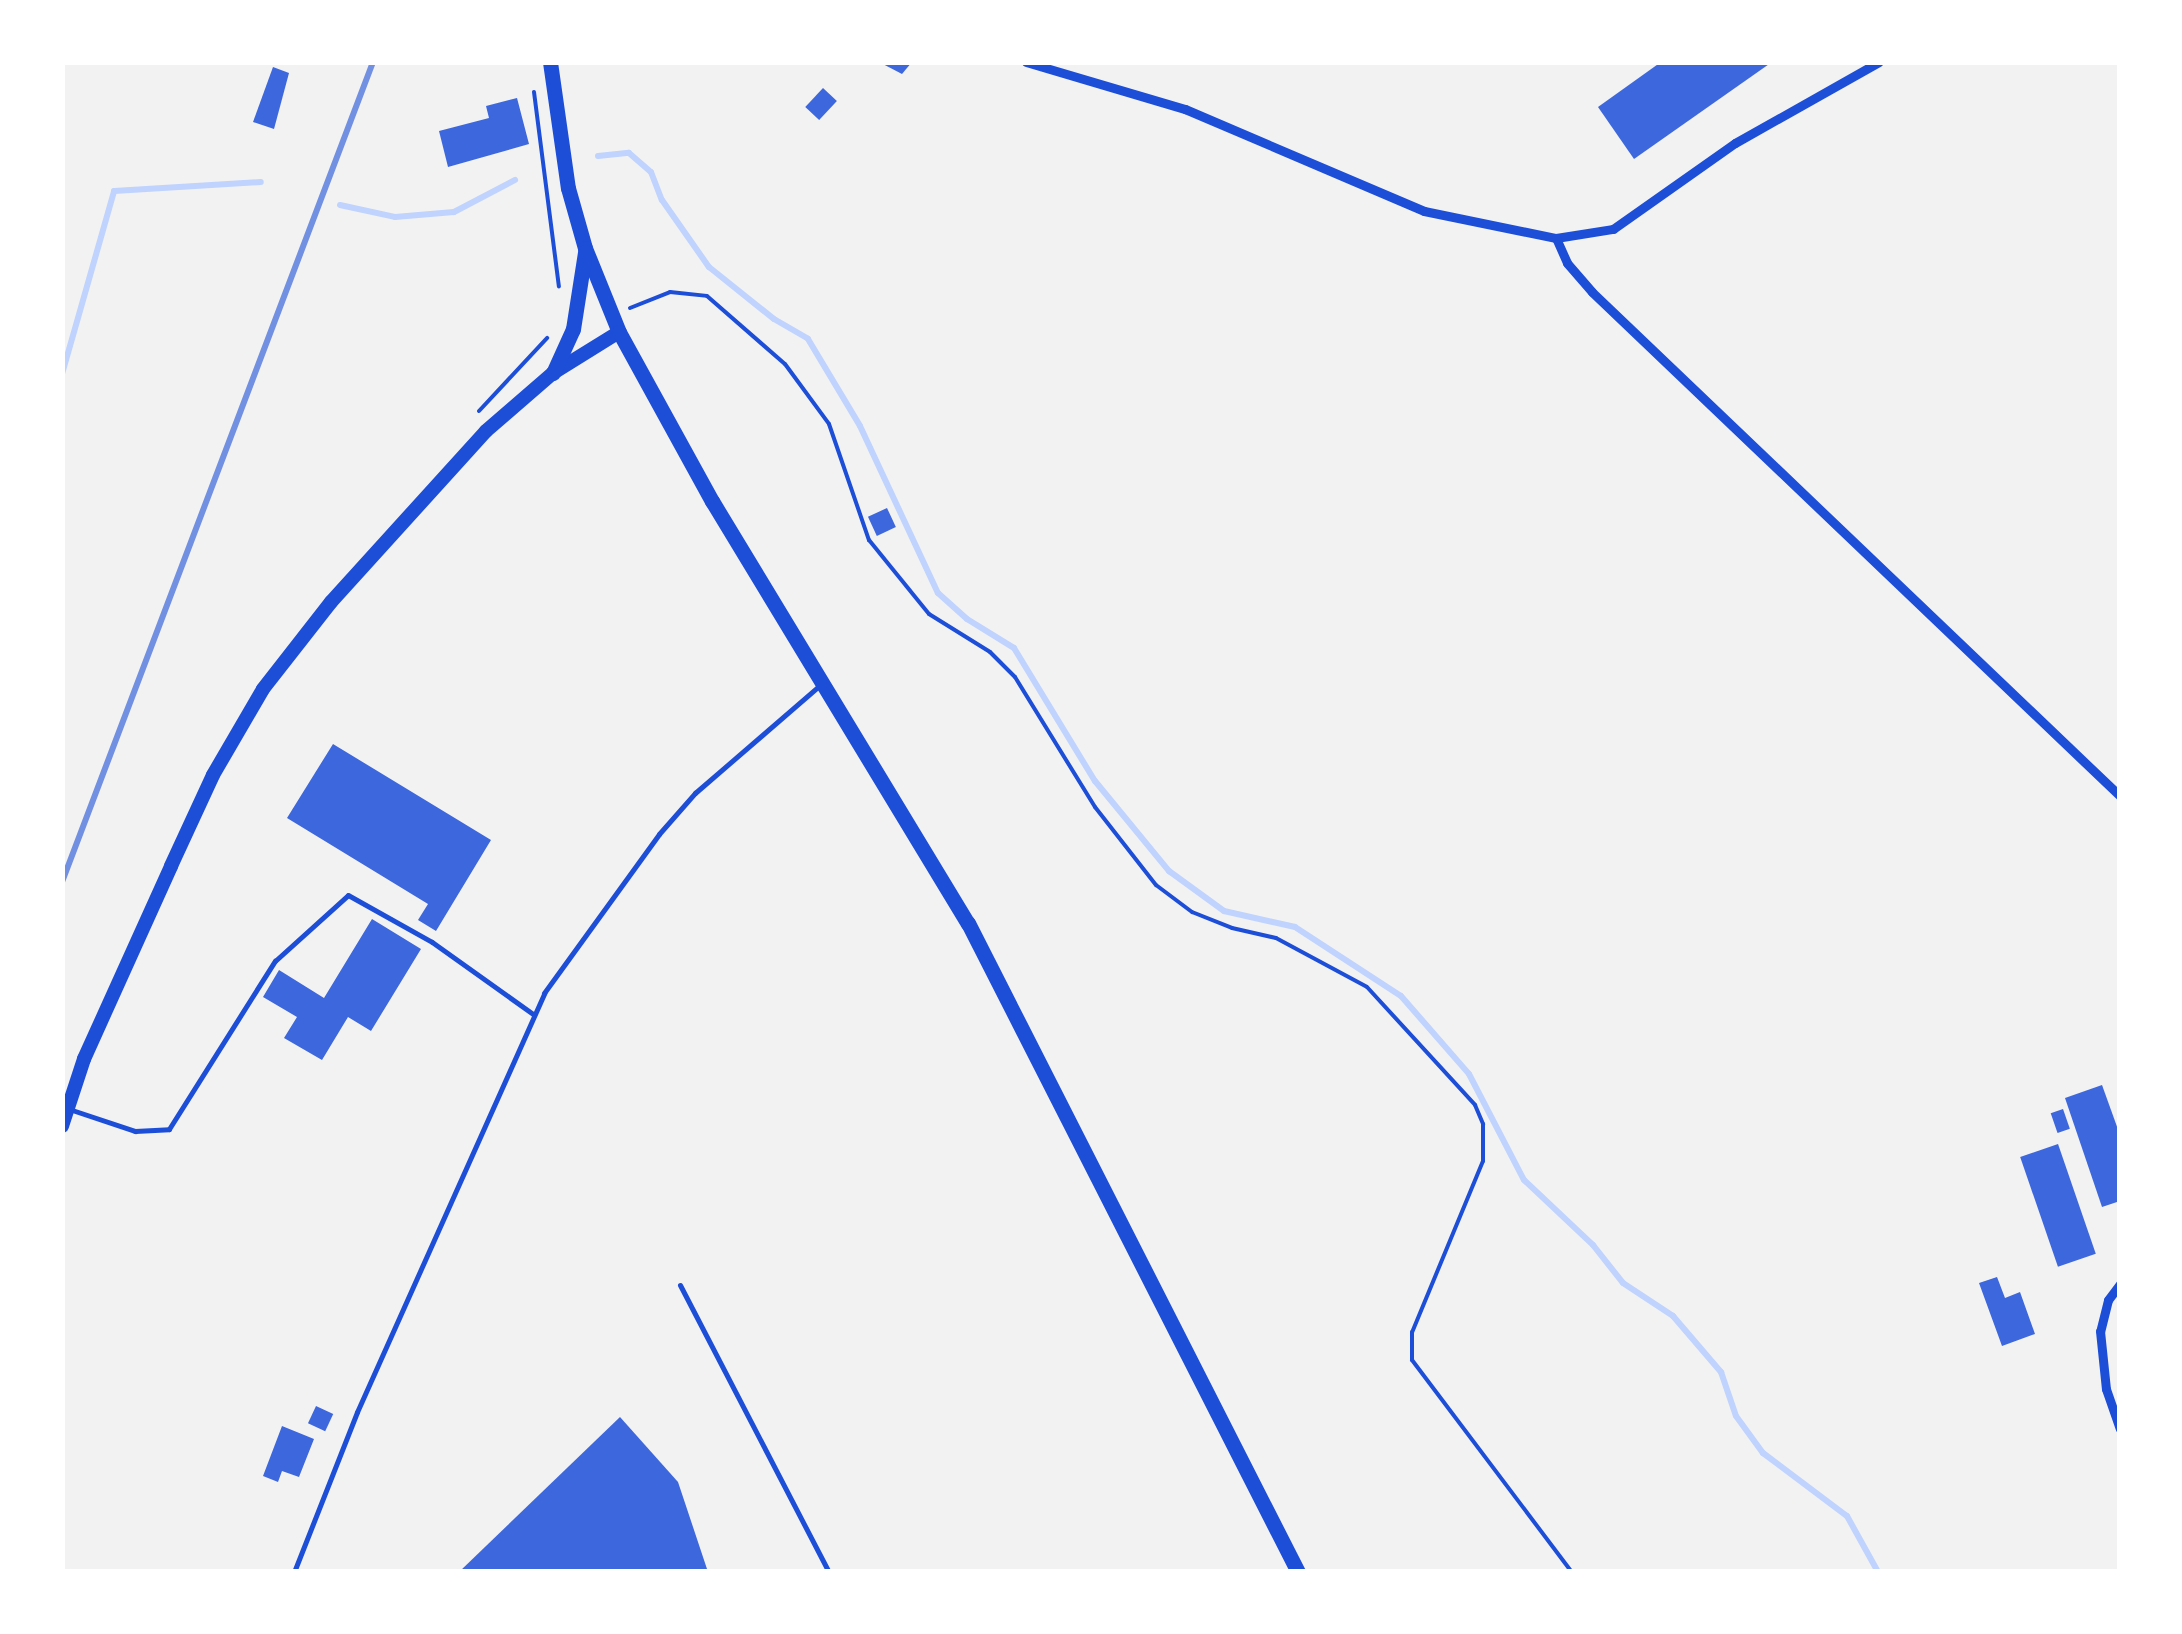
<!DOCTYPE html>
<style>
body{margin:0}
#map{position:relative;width:2182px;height:1634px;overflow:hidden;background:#f2f2f2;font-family:"Work Sans",sans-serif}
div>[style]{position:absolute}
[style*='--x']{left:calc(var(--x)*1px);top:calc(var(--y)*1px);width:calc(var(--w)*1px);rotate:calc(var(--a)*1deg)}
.stream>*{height:6px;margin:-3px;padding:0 3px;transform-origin:3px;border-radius:3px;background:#bfd3fe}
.building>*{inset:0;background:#3d67dc;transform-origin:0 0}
.path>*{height:4px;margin:-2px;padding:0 2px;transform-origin:2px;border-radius:2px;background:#1d4ed8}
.service>*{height:5px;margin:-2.5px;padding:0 2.5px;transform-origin:2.5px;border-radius:2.5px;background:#1d4ed8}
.minor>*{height:9px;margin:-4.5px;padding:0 4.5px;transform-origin:4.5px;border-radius:4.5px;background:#1d4ed8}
.secondary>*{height:14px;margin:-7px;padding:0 7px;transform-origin:7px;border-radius:7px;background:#1d4ed8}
.primary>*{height:15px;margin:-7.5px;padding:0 7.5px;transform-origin:7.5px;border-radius:7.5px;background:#1d4ed8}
.rail>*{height:6px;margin:-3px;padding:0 3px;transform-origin:3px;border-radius:3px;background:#7290e2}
span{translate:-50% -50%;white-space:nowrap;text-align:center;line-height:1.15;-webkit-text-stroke:8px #fff;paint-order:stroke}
.frame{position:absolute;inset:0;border:65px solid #fff;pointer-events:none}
</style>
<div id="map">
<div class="stream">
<div style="--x:598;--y:156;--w:31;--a:-6"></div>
<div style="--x:629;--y:153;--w:29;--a:41"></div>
<div style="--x:651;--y:172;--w:30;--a:69"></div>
<div style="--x:662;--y:200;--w:82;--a:55"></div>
<div style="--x:709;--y:267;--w:83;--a:38.7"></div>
<div style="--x:774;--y:319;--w:39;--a:30"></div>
<div style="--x:808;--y:339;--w:101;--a:59.1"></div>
<div style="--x:860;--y:426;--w:184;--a:65"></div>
<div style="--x:938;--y:593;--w:39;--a:42"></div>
<div style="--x:967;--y:619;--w:55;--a:31.7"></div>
<div style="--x:1014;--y:648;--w:156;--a:58.7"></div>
<div style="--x:1095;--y:781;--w:117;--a:50.6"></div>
<div style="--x:1169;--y:871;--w:68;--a:36"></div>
<div style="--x:1224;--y:911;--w:73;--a:12.7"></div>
<div style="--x:1295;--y:927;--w:126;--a:33.1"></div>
<div style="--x:1401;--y:996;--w:103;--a:48.9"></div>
<div style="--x:1469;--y:1074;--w:119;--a:62.6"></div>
<div style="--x:1524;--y:1180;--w:95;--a:43.3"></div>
<div style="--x:1593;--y:1245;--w:48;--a:51.7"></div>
<div style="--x:1623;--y:1283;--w:60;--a:33.4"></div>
<div style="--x:1673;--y:1316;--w:74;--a:49.4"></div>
<div style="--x:1721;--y:1372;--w:46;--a:71.2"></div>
<div style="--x:1736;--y:1416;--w:46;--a:53.9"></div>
<div style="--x:1763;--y:1453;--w:105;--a:36.9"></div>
<div style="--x:1847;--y:1516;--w:64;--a:61"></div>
<div style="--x:340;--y:205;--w:56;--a:12.3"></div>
<div style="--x:395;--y:217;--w:59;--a:-4.8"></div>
<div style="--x:454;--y:212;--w:69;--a:-27.7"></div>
<div style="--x:62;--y:374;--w:190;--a:-74.1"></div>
<div style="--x:114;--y:191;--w:147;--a:-3.5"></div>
</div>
<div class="building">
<div style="clip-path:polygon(879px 62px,912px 62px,902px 74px)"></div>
<div style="clip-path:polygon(1661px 62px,1772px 62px,1634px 159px,1598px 107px)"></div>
<div style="clip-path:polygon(273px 67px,289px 73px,274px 129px,253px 122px)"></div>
<div style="left:823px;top:88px;width:19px;height:26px;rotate:43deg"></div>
<div style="clip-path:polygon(517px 98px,529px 144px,448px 167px,439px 131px,489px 118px,486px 106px)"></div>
<div style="left:887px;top:508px;width:21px;height:21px;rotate:65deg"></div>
<div style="clip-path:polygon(333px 744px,491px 840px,436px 931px,418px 920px,428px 904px,287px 818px)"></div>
<div style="clip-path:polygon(372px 919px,421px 949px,371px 1031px,348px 1017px,322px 1060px,284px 1038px,297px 1017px,263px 997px,279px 970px,324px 998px)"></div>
<div style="clip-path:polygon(2102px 1085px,2120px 1135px,2120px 1201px,2102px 1207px,2065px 1098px)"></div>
<div style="left:2063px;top:1109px;width:21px;height:13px;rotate:71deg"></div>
<div style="left:2058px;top:1144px;width:116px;height:40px;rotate:71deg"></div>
<div style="clip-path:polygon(1997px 1277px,2005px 1298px,2020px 1292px,2035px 1334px,2002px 1346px,1979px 1283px)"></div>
<div style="left:316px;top:1406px;width:19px;height:19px;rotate:25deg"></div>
<div style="clip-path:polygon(620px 1417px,678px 1482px,708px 1572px,459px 1572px)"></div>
<div style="clip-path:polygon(282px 1426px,314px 1439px,299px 1477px,282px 1471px,278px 1482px,263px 1476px)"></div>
</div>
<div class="path">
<div style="--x:534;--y:92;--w:196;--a:82.7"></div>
<div style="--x:630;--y:308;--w:43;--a:-21.8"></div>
<div style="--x:670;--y:292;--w:37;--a:6"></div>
<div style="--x:707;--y:296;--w:103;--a:41.1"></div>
<div style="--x:785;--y:364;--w:74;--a:53.7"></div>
<div style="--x:829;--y:424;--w:123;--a:71"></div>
<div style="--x:869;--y:540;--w:95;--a:51"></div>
<div style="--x:929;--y:614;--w:72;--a:31.9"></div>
<div style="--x:990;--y:652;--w:35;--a:45"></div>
<div style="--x:1015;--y:677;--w:153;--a:58.4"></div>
<div style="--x:1095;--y:807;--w:99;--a:52"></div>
<div style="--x:1156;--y:885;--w:45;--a:36.9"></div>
<div style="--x:1192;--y:912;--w:43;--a:21.8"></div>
<div style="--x:1232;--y:928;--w:45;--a:12.8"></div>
<div style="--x:1276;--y:938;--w:103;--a:28.3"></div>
<div style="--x:1367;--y:987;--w:160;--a:47.5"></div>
<div style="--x:1475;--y:1105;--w:21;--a:67"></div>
<div style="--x:1483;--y:1124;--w:37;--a:90"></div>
<div style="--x:1483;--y:1161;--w:185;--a:112.5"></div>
<div style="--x:1412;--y:1332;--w:28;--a:90"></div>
<div style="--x:1412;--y:1360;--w:266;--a:53"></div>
<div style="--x:479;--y:411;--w:100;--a:-47"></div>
</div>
<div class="service">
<div style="--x:69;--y:1109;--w:70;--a:18.4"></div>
<div style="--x:135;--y:1131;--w:34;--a:-3"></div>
<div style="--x:169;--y:1129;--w:199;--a:-57.8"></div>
<div style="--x:275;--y:961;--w:98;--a:-42.1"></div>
<div style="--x:348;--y:895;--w:96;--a:29.2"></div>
<div style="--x:432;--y:942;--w:124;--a:35.5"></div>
<div style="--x:680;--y:1285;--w:323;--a:62.6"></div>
<div style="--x:294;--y:1572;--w:172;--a:-68.5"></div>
<div style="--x:357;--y:1412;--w:459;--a:-65.9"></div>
<div style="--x:544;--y:993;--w:196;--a:-54.1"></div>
<div style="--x:659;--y:834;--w:55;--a:-48.7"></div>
<div style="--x:695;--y:793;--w:165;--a:-40.8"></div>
</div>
<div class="minor">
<div style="--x:1026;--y:62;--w:166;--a:16.5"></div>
<div style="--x:1185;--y:109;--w:260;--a:23.1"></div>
<div style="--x:1424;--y:211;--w:135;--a:11.6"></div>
<div style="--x:1556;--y:238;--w:58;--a:-9"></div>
<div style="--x:1613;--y:229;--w:149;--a:-35.2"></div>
<div style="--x:1735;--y:143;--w:165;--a:-29.4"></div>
<div style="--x:1556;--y:238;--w:27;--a:66"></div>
<div style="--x:1567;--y:263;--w:38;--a:49"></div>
<div style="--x:1592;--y:292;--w:730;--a:43.67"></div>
<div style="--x:2120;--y:1284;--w:20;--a:127"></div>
<div style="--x:2108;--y:1300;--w:32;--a:104"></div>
<div style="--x:2100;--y:1331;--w:58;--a:84.1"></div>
<div style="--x:2106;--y:1389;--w:42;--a:70.7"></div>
</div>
<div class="secondary">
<div style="--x:62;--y:1126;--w:71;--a:-71.8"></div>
<div style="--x:84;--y:1059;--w:212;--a:-65.7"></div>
<div style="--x:171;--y:866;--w:100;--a:-65.2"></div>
<div style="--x:213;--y:775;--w:99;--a:-59.8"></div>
<div style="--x:263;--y:689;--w:110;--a:-52"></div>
<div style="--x:331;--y:602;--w:231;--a:-47.8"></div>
<div style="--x:486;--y:431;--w:89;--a:-40.9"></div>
<div style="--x:553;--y:373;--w:78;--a:-31.8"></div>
</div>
<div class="primary">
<div style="--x:550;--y:62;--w:127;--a:81.9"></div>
<div style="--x:568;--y:188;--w:62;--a:74.2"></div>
<div style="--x:585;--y:248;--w:91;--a:68"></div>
<div style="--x:619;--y:332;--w:193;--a:61.2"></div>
<div style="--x:712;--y:501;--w:494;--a:58.8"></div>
<div style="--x:968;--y:923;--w:728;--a:63.05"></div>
<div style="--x:553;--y:373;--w:48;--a:-65.6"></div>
<div style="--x:573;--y:329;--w:78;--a:-81.1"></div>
</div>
<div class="rail">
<div style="--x:62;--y:882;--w:877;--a:-69.23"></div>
</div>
<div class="frame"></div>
</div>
